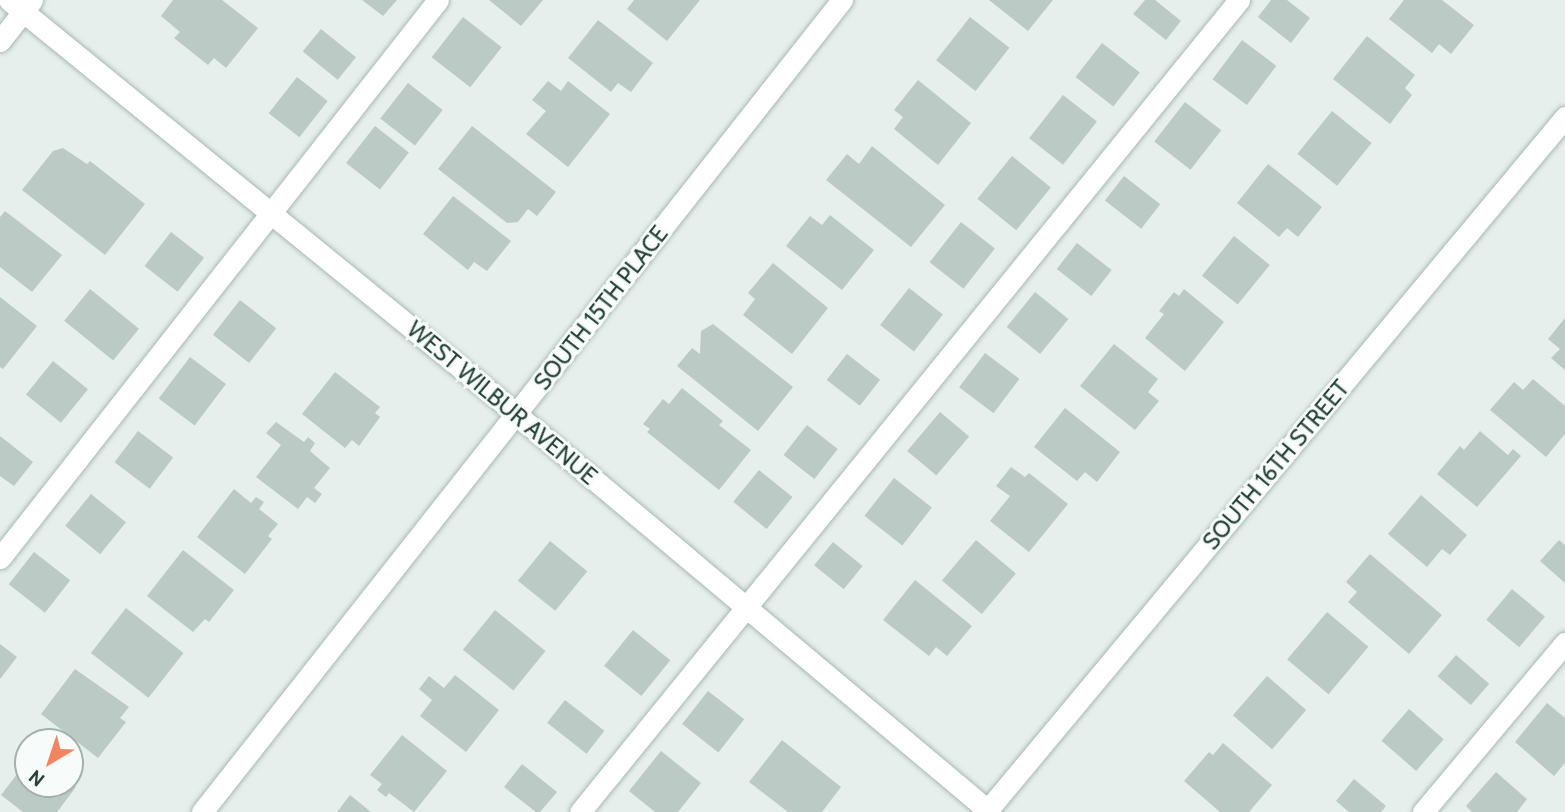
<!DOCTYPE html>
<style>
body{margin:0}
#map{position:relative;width:1565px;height:812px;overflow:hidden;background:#e6efeb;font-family:Cabin,sans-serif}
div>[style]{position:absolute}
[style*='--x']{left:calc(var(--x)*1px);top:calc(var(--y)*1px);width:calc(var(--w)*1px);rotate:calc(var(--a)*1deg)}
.building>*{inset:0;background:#bbcac4;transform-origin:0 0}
.roads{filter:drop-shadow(0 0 2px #a8b8b2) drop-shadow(0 0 2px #a8b8b2)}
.minor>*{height:21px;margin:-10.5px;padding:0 10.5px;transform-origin:10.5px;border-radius:10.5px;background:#fff}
span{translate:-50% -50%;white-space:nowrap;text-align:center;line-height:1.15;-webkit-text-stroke:6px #f7fbf9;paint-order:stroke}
.street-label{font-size:23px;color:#24423a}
.north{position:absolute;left:14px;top:728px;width:70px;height:70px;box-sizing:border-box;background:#f7fbf9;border:2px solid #a3b1ad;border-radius:50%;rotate:219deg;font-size:19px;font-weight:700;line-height:28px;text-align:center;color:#24423a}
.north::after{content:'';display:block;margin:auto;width:24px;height:32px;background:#f4845f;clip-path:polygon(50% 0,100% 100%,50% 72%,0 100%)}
</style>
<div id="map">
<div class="building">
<div style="clip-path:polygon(173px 0,222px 0,258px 28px,226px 68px,214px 58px,208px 65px,174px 38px,180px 32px,161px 16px)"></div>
<div style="clip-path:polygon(362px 0,397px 0,383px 16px)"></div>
<div style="clip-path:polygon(489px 0,543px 0,521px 26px)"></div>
<div style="clip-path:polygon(634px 0,700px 0,667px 41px,627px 9px)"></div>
<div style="clip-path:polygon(989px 0,1053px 0,1028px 31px)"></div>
<div style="clip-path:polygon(1145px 0,1155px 0,1181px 21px,1166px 40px,1133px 14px)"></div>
<div style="clip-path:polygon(1271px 0,1287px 0,1310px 18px,1291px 43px,1258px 17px)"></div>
<div style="clip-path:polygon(1404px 0,1442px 0,1474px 25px,1451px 54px,1439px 44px,1432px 53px,1389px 19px)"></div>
<div style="left:463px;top:17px;width:49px;height:51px;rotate:38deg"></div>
<div style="left:970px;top:17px;width:50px;height:55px;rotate:38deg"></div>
<div style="clip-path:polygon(598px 20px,653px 63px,631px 92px,618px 83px,611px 92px,568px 58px)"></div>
<div style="left:321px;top:29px;width:45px;height:29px;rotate:39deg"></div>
<div style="clip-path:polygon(1367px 36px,1415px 75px,1405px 88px,1412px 95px,1390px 124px,1333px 79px)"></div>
<div style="left:1242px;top:40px;width:43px;height:49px;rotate:37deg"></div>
<div style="left:1102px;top:43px;width:48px;height:43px;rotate:38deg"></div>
<div style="left:297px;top:77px;width:39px;height:46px;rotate:38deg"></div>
<div style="clip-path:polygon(918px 80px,971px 123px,938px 165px,894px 129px,903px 117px,894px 110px)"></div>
<div style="clip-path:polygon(548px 81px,561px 91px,568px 81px,610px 114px,568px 167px,526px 134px,546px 111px,532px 100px)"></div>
<div style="left:408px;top:83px;width:44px;height:45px;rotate:38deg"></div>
<div style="left:1063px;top:95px;width:43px;height:55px;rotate:38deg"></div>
<div style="left:1185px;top:102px;width:46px;height:50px;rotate:38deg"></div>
<div style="left:1332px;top:111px;width:51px;height:55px;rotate:39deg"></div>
<div style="left:375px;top:126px;width:43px;height:47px;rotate:38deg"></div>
<div style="clip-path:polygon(472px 126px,556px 192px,537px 216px,528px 209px,518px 222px,507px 223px,438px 169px)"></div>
<div style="clip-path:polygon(872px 146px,945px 205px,911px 247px,826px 180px,847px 154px,859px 164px)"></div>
<div style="clip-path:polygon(63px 148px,87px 164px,90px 161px,145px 204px,105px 255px,22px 190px,53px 151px)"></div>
<div style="left:1012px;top:156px;width:50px;height:55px;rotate:39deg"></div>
<div style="clip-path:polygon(1268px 164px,1322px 207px,1298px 237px,1287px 228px,1279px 237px,1237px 203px)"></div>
<div style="left:1124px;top:176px;width:46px;height:31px;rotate:38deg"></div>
<div style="clip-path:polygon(453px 196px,511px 241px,487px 271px,474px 262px,468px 270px,423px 234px)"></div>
<div style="clip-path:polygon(5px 211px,62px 255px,32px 292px,0 267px,0 217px)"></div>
<div style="clip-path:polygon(830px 215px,874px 250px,842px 290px,786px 246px,810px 216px,822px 225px)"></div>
<div style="left:961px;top:222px;width:43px;height:51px;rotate:38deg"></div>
<div style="left:171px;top:232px;width:42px;height:43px;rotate:38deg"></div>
<div style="left:1234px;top:236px;width:46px;height:51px;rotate:39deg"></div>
<div style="left:1077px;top:243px;width:44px;height:33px;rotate:38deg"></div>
<div style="clip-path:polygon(773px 263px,828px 308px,792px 354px,743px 315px,755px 299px,748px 293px)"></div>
<div style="left:909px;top:288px;width:43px;height:47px;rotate:38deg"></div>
<div style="left:90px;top:289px;width:63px;height:41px;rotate:39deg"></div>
<div style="clip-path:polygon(1184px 289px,1224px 322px,1185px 371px,1145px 338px,1164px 314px,1159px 311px,1174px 292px,1179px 296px)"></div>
<div style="left:1035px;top:292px;width:43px;height:45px;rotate:39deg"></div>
<div style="clip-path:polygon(0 297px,37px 326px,3px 369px,0 367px)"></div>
<div style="left:240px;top:300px;width:46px;height:44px;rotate:38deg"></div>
<div style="clip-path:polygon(1565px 318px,1565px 370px,1551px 358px,1560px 349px,1548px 339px)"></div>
<div style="clip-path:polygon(713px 324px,793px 387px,758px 431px,677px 366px,692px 348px,700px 354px,701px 331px)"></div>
<div style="clip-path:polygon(1114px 344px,1158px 379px,1148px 392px,1159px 401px,1135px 430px,1080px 386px)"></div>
<div style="left:985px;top:353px;width:43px;height:43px;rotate:37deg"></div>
<div style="left:847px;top:354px;width:42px;height:33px;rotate:38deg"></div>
<div style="left:190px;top:357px;width:45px;height:52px;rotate:37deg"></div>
<div style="left:53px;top:361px;width:45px;height:43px;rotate:39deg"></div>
<div style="clip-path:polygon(335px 372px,380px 407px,375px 413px,380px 417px,359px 446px,352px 440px,345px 448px,302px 414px)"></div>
<div style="clip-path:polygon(1533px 379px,1565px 406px,1565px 434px,1546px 457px,1490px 410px,1514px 382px,1523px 390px)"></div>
<div style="clip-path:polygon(682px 388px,723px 421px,719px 425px,751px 450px,719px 490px,647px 432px,650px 429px,643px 424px,663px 399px,669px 404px)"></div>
<div style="clip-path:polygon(1065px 408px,1120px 452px,1097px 482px,1085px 472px,1077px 481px,1034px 447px)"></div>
<div style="left:940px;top:412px;width:38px;height:51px;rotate:40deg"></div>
<div style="clip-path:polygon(276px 422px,304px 442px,308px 437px,315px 443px,310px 451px,330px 468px,314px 488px,322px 494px,315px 503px,307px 497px,298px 509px,256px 477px,281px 445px,266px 433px)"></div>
<div style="left:807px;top:425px;width:39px;height:38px;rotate:38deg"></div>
<div style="left:138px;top:431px;width:44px;height:39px;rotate:37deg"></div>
<div style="clip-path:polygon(1480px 431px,1508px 455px,1513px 449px,1521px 456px,1477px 507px,1437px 474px,1460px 446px,1464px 450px)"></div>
<div style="clip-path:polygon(0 436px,33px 462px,14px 486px,0 476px)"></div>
<div style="clip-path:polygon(1011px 467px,1025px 477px,1029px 473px,1068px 504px,1029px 552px,990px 521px,1010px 496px,996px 486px)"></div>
<div style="left:759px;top:470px;width:43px;height:41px;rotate:39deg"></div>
<div style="left:894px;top:478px;width:48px;height:48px;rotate:38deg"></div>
<div style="clip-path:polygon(234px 489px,251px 503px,256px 497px,264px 502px,259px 509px,278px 524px,268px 536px,272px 539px,245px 574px,197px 537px)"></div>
<div style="left:91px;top:494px;width:45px;height:41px;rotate:39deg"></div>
<div style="clip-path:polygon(1421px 495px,1467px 535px,1450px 555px,1442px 549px,1427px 567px,1388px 534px)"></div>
<div style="left:976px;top:540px;width:52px;height:53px;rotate:40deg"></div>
<div style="clip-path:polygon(1559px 540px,1565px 545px,1565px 583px,1540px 561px)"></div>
<div style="left:550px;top:541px;width:48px;height:51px;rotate:39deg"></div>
<div style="left:833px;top:542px;width:38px;height:30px;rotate:39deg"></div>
<div style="clip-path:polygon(183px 550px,234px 590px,209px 622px,205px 619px,193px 632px,147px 596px)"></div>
<div style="left:34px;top:552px;width:46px;height:41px;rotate:38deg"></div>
<div style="clip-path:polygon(1370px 554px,1442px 615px,1409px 654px,1348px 602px,1357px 592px,1346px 582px)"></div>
<div style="clip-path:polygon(915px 580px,972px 626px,947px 656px,936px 647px,929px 656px,883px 620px)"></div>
<div style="left:1512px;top:589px;width:43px;height:40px;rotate:40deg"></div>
<div style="left:126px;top:608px;width:73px;height:57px;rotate:38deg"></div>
<div style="left:495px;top:610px;width:65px;height:51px;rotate:39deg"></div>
<div style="left:1327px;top:612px;width:54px;height:62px;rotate:40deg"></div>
<div style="left:633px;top:630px;width:48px;height:46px;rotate:39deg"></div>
<div style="clip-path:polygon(0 644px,17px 657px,0 679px)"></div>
<div style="left:1456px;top:655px;width:44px;height:28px;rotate:41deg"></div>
<div style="clip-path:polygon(75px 669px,129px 707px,120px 718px,126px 722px,98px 758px,41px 714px)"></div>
<div style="clip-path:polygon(455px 675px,499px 710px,466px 752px,420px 716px,432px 700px,419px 689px,429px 676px,444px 688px)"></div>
<div style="left:1267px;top:676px;width:52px;height:52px;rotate:41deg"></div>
<div style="left:708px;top:691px;width:46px;height:42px;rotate:38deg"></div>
<div style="left:565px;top:700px;width:50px;height:29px;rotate:38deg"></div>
<div style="clip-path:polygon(1547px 703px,1565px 718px,1565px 763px,1554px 776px,1515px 742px)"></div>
<div style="left:1409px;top:709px;width:46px;height:42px;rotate:41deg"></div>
<div style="clip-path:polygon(402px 735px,447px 771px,414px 812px,389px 793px,386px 797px,377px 790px,382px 784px,370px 775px)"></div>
<div style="clip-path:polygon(782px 740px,841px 787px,822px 812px,788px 812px,749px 782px)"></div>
<div style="clip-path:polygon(1223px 743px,1272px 785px,1249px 812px,1220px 812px,1184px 781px,1209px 752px,1213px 755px)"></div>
<div style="clip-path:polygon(661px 751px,701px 783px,678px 812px,655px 812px,629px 791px)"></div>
<div style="clip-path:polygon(28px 760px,28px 784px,70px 782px,76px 787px,57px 812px,23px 812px,1px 795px)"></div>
<div style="clip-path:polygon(522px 764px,557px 792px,540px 812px,536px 812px,504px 787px)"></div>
<div style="clip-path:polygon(1496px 772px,1527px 799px,1517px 812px,1472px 812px,1466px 806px)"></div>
<div style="clip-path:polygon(1354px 779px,1386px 806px,1381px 812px,1349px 812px,1336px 801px)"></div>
<div style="clip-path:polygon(350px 795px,371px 812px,337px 812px)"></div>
</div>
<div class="roads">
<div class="minor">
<div style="--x:9;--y:0;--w:605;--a:39.16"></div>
<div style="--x:478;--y:382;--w:669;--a:40.03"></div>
<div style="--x:0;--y:41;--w:52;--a:-52"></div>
<div style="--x:0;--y:558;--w:709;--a:-51.87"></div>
<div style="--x:202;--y:812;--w:1034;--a:-51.76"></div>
<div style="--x:580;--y:812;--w:1046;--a:-50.94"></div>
<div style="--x:986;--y:812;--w:905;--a:-50.2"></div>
<div style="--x:1423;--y:812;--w:221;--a:-50"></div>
</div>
</div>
<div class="street-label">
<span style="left:601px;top:308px;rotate:-52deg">SOUTH 15TH PLACE</span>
<span style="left:502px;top:403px;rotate:40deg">WEST WILBUR AVENUE</span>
<span style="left:1276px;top:465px;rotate:-50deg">SOUTH 16TH STREET</span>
</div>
<div class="north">N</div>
</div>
